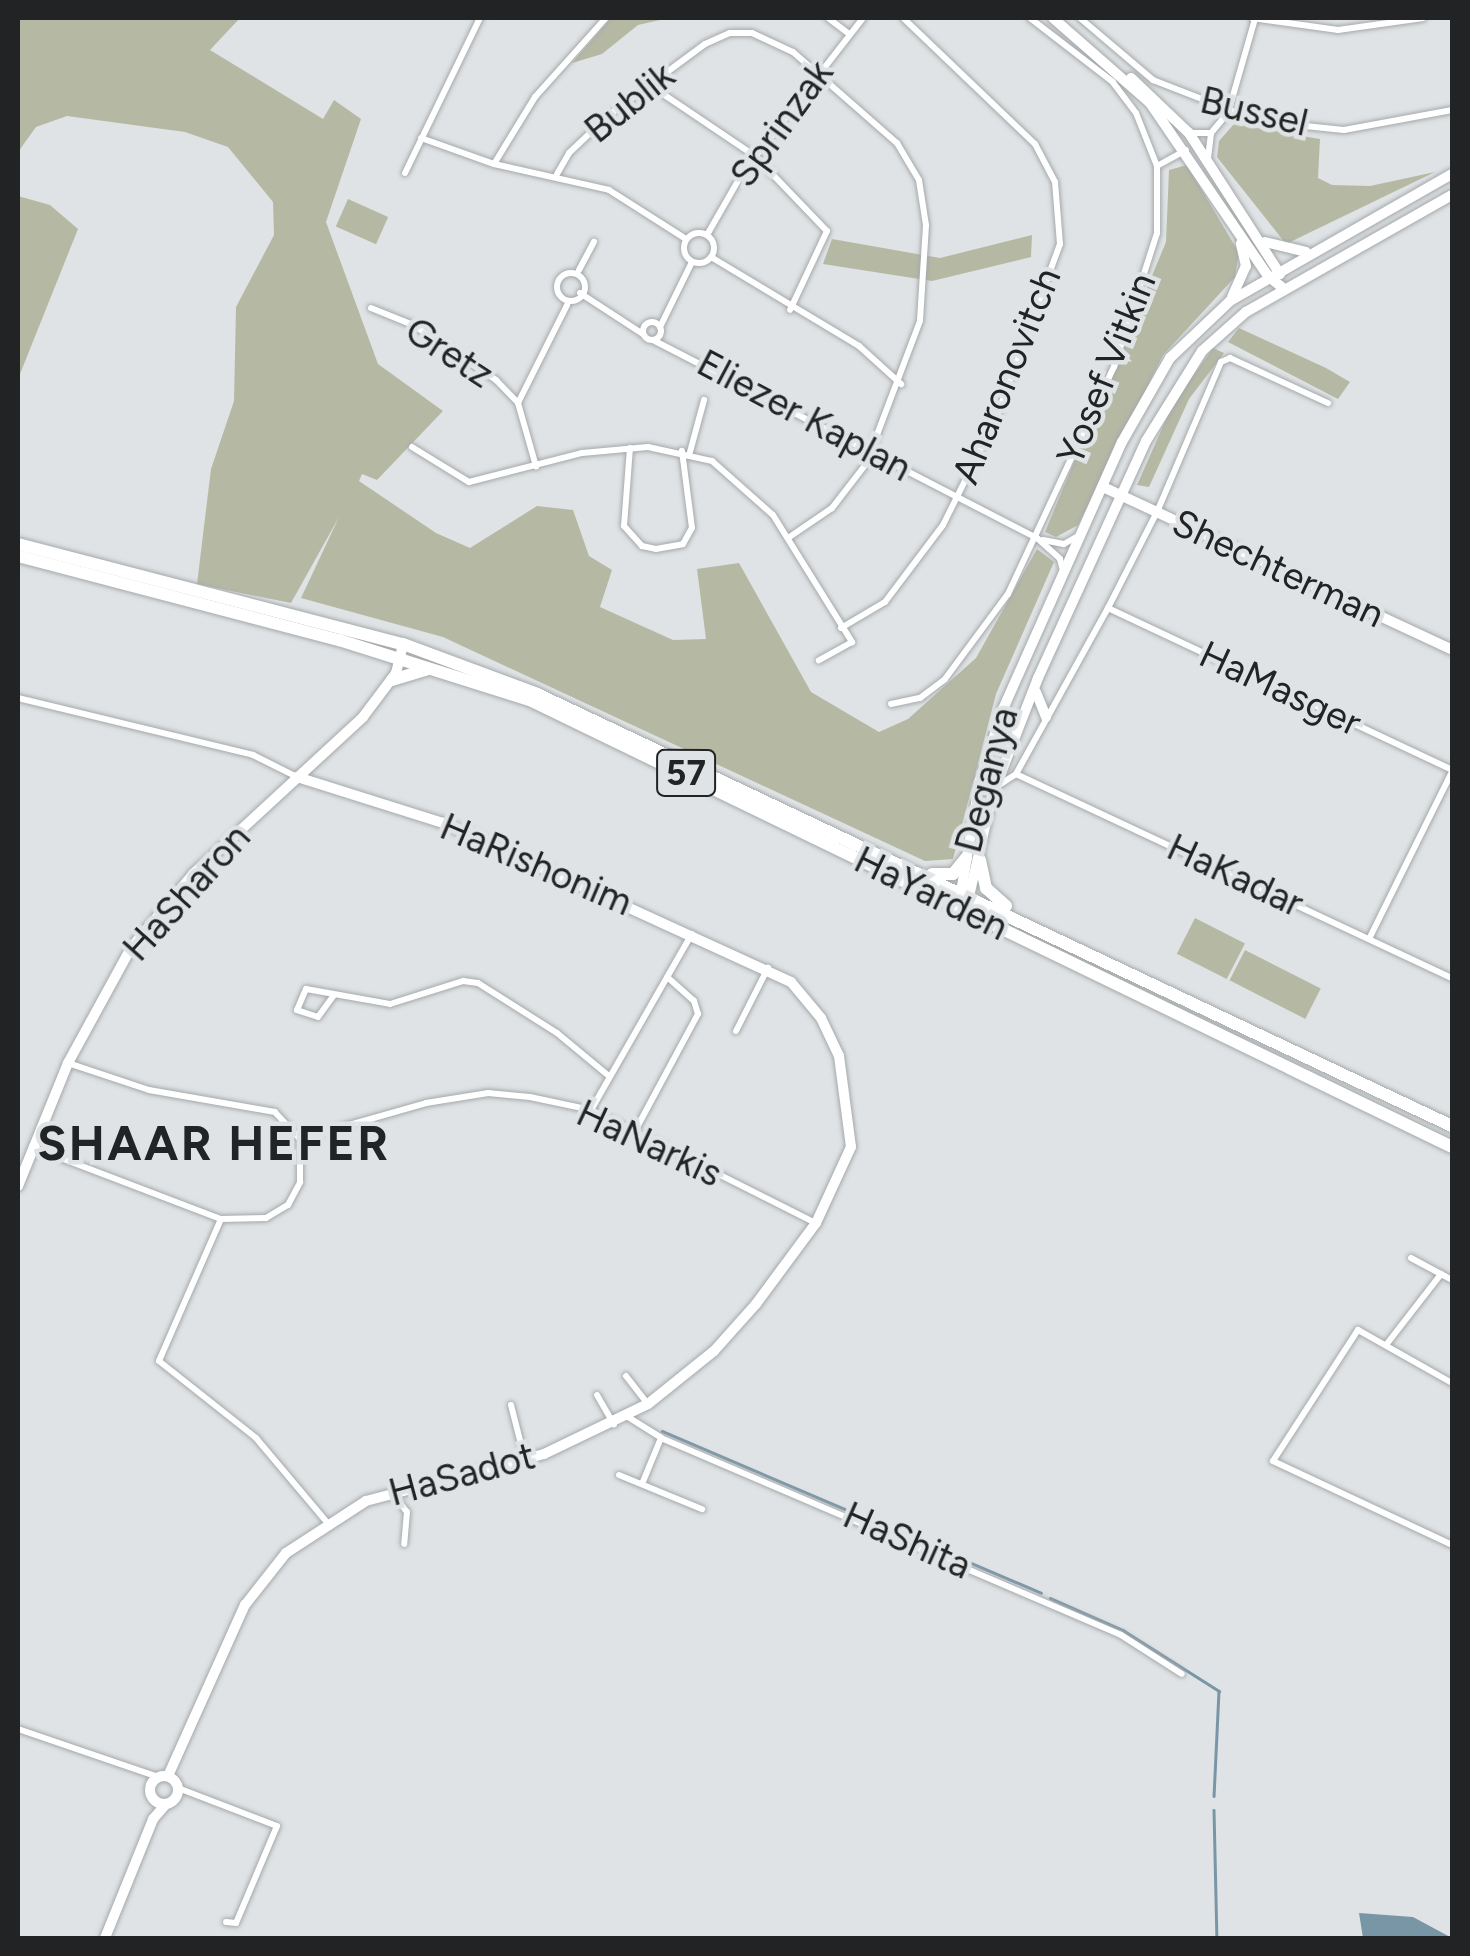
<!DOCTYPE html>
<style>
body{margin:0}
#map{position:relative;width:1470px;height:1956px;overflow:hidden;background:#dfe3e5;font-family:Figtree,sans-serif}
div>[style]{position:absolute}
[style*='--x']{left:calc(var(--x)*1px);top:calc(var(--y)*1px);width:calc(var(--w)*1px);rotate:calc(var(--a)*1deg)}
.green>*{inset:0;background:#b5b9a4;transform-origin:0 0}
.water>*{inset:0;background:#7996a6}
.stream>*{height:2.5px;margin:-1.25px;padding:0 1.25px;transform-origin:1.25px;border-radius:1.25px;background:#7996a6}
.roads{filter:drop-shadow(0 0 2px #a5a9ab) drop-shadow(0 0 2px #a5a9ab)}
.street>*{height:6px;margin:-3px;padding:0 3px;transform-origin:3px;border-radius:3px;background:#fff}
.street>.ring{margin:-3px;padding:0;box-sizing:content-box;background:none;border:6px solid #fff;border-radius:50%}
.secondary>*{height:10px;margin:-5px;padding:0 5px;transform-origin:5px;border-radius:5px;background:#fff}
.secondary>.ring{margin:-5px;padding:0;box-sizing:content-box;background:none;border:10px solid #fff;border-radius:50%}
.highway>*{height:12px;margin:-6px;padding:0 6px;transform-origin:6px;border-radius:6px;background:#fff}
span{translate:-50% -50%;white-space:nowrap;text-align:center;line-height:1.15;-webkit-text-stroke:9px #dfe3e5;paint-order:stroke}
.shield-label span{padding:2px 8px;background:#dfe3e5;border:2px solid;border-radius:8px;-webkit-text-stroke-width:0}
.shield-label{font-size:35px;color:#222324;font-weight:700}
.street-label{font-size:38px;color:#222324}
.district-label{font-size:48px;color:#222324;font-weight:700;letter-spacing:2.5px}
.frame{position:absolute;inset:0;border:20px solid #222324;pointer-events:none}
</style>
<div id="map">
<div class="green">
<div style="clip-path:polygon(18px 18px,240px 18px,210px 50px,323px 119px,334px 100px,361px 119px,326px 222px,378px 364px,443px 411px,377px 480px,362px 474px,359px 481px,436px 533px,470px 548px,537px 506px,573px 510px,589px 556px,612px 570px,600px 607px,673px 640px,706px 639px,697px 569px,739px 563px,811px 692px,879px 732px,908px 719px,976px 658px,1037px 549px,1054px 562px,996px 694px,953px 859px,925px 861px,443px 637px,301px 598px,339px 517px,291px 603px,197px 584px,211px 469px,234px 401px,236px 307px,274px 235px,273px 202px,228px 147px,185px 132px,67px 116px,36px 127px,18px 152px)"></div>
<div style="clip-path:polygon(611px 18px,669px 18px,638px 25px,602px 54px,572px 63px)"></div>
<div style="clip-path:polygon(1234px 124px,1320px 139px,1318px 178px,1332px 185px,1370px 186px,1435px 172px,1286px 244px,1217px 157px,1219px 141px)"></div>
<div style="clip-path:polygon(1187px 165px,1239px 253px,1235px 277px,1163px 355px,1078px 525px,1056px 537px,1045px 532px,1166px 242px,1169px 170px)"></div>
<div style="clip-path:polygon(18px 196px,50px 205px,78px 229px,18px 379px)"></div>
<div style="left:348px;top:199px;width:44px;height:30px;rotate:24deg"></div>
<div style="clip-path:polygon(1032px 235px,1031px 257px,932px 281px,823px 264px,832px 239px,940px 258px)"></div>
<div style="clip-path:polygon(1239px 328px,1326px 368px,1350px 382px,1338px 399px,1228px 342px)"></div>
<div style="clip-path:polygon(1213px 348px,1224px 353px,1189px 399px,1149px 487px,1137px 485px,1172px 406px)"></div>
<div style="left:1195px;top:918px;width:56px;height:40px;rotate:27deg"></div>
<div style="left:1245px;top:950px;width:85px;height:34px;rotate:27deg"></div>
</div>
<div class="water">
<div style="clip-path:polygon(1359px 1913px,1413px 1917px,1452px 1938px,1363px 1938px)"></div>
</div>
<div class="stream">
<div style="--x:662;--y:1431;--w:412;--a:23.1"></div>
<div style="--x:1050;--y:1598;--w:80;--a:23.7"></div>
<div style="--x:1123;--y:1630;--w:114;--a:32.4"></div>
<div style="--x:1219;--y:1691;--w:105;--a:92.7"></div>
<div style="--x:1214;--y:1810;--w:128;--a:88.7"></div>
</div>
<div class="roads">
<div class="street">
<div style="--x:828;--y:18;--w:25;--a:37"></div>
<div style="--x:1080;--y:18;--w:96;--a:40.3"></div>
<div style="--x:1153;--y:80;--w:113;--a:21.3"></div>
<div style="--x:1258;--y:121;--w:86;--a:6"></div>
<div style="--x:1344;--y:130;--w:110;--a:-10.5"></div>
<div style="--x:1252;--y:18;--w:87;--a:7.9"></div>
<div style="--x:1338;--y:30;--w:86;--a:-8"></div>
<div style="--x:651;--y:86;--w:125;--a:33.9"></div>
<div style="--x:755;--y:156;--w:104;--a:46.2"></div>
<div style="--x:827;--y:231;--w:87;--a:115.1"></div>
<div style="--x:1189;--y:133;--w:22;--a:0"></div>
<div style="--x:1211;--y:133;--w:26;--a:-50"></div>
<div style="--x:1228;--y:113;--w:98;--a:-74"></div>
<div style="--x:421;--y:138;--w:77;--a:19.6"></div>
<div style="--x:494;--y:164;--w:118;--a:12.7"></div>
<div style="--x:609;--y:190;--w:91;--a:32.5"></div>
<div style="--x:1208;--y:158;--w:25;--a:-83"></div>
<div style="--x:494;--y:164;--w:79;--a:-58.5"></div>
<div style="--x:535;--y:97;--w:106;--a:-48.1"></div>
<div style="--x:1157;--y:166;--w:33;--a:-29"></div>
<div style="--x:405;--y:173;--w:172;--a:-64.2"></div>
<div style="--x:557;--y:174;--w:24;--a:-60"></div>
<div style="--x:569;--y:153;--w:55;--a:-43.5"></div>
<div style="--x:609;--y:115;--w:119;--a:-36.5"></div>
<div style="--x:705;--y:44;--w:27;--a:-24"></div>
<div style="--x:730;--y:33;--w:22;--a:0"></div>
<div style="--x:752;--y:33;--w:45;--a:24.9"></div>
<div style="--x:793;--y:52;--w:138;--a:41.2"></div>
<div style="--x:897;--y:143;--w:43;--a:59.3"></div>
<div style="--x:919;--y:180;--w:46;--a:81.2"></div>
<div style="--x:926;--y:225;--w:96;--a:93.6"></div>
<div style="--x:920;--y:321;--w:153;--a:110.7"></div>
<div style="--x:866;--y:464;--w:56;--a:127.7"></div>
<div style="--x:832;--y:508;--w:53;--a:145.7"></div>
<div class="ring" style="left:684px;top:233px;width:24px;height:24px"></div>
<div style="--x:707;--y:235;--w:70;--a:-60.2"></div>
<div style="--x:742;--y:174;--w:197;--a:-52.2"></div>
<div style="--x:711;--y:257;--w:173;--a:31"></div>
<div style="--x:859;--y:346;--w:57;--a:42.1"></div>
<div style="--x:579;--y:270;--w:32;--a:-62"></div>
<div class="ring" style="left:557px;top:273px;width:22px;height:22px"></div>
<div style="--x:580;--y:293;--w:75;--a:33.1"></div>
<div style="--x:371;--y:308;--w:45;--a:22"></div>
<div style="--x:413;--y:325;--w:100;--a:33.5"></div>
<div style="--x:496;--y:380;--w:32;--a:46"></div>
<div style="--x:518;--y:403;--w:66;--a:74.1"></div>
<div class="ring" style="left:643px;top:322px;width:12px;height:12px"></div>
<div style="--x:660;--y:327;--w:72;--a:-63.8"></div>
<div style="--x:653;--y:340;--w:432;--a:27.3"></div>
<div style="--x:1037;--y:538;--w:31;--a:42"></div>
<div style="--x:1060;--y:559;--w:12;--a:76"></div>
<div style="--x:518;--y:403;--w:110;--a:-63.4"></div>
<div style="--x:412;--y:447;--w:67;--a:31.6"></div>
<div style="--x:469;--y:482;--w:117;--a:-14.4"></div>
<div style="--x:582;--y:453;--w:66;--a:-5.2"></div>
<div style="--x:648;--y:447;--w:66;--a:12.3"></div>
<div style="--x:712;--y:461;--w:81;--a:41.5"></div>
<div style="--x:773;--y:515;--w:150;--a:58.1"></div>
<div style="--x:852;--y:642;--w:38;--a:151"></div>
<div style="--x:630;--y:448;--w:78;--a:94.4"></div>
<div style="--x:624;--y:526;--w:27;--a:48"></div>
<div style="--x:642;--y:546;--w:14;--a:12"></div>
<div style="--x:656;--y:549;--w:27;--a:-10"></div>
<div style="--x:683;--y:544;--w:18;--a:-61"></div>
<div style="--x:692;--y:528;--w:78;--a:-97.4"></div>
<div style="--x:690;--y:452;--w:54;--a:-74.9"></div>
<div style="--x:1043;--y:540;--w:21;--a:11"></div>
<div style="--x:1064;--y:544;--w:16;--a:-30"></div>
<div style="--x:1108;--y:608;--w:380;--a:25.2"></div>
<div style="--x:841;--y:628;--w:51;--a:-30.6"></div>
<div style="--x:885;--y:602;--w:96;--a:-53"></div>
<div style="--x:943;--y:525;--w:119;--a:-63.6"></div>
<div style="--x:996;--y:418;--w:185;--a:-69.8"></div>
<div style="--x:1060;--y:244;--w:62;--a:-94.6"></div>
<div style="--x:1055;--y:182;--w:43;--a:-117.8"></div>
<div style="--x:1035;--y:144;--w:182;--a:-136.3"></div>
<div style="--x:18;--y:698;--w:242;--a:13.6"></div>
<div style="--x:253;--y:755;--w:49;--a:26.6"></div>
<div style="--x:891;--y:704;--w:30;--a:-12"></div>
<div style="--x:920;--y:698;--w:31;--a:-37"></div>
<div style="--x:945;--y:679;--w:106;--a:-53.5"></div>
<div style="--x:1008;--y:594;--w:251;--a:-65"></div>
<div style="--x:1114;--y:367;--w:141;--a:-72.2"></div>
<div style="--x:1157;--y:233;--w:67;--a:-90"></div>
<div style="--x:1157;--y:166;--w:57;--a:-111.6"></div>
<div style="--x:1136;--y:113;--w:39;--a:-127"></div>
<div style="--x:1113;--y:82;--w:105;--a:-142.4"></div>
<div style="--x:1016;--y:774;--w:481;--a:25.1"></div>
<div style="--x:996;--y:787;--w:24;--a:-33"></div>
<div style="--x:1016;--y:774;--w:190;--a:-61"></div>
<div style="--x:1108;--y:608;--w:108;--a:-63"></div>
<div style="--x:1157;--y:512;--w:163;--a:-66.9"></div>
<div style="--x:1221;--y:362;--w:10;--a:-24"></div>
<div style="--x:1230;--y:358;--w:108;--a:24.7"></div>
<div style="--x:1369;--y:939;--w:186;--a:-63.6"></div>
<div style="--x:334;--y:995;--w:27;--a:126"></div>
<div style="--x:318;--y:1017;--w:22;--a:-162"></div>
<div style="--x:297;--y:1010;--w:23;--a:-67"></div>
<div style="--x:306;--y:989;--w:85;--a:10.1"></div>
<div style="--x:390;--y:1004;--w:77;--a:-17.5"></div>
<div style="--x:463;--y:981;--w:15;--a:8"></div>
<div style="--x:478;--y:983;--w:93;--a:32.3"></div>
<div style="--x:557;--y:1033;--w:67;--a:39.6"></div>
<div style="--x:736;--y:1031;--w:71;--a:-63.1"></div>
<div style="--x:591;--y:1110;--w:203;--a:-60.2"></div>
<div style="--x:635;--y:1131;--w:133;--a:-61.7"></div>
<div style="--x:698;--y:1014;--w:14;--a:-107"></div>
<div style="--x:694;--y:1001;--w:36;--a:-138"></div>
<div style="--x:300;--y:1139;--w:131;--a:-15.9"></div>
<div style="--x:426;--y:1103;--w:63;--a:-9.2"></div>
<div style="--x:488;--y:1093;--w:42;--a:5.4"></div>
<div style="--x:530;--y:1097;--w:62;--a:12"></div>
<div style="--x:591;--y:1110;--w:252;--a:26.7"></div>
<div style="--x:32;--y:1147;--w:202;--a:20.9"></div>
<div style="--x:221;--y:1219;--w:45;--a:-1.3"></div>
<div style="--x:266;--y:1218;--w:26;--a:-31"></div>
<div style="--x:288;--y:1205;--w:26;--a:-62"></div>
<div style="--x:300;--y:1182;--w:43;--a:-90"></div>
<div style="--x:300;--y:1139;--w:37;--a:-133"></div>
<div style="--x:275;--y:1112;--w:128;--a:-170.1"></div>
<div style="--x:149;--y:1090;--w:85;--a:-161.6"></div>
<div style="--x:221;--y:1219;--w:155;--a:113.6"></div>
<div style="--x:159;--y:1361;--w:124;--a:38.4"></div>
<div style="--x:256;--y:1438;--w:109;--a:49.9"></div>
<div style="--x:1411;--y:1258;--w:47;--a:28.2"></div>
<div style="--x:1386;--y:1345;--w:90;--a:-52.2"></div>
<div style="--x:626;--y:1376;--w:36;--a:52"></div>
<div style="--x:1452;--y:1383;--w:108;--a:-150.6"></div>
<div style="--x:1358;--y:1330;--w:156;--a:123"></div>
<div style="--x:1273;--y:1461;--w:198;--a:25.1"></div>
<div style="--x:597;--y:1395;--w:34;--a:60"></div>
<div style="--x:511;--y:1405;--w:57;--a:75.7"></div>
<div style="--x:628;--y:1417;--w:39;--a:32"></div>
<div style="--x:661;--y:1438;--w:500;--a:23.18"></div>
<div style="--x:1121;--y:1635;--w:72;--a:32.6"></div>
<div style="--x:619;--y:1475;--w:90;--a:22.3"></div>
<div style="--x:642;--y:1484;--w:50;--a:-67.6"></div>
<div style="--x:394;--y:1495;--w:21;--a:53"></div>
<div style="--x:407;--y:1512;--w:32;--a:95"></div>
<div style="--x:18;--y:1729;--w:148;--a:18.9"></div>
<div style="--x:178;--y:1788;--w:106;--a:21"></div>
<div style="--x:277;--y:1826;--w:105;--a:112.9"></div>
<div style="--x:236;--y:1923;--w:10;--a:-174"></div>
</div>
<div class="secondary">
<div style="--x:1053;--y:18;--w:129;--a:41.2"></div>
<div style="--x:1150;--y:103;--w:209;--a:55.7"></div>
<div style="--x:1268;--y:276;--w:21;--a:39"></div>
<div style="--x:1131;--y:78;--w:80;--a:43.5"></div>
<div style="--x:1189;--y:133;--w:168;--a:57.2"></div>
<div style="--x:1265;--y:242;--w:42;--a:13.7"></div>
<div style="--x:1232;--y:297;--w:34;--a:-66"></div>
<div style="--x:1246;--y:266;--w:23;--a:-103"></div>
<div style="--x:1103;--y:487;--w:385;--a:25"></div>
<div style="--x:1036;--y:692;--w:27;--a:68"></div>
<div style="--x:960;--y:898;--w:120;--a:-80.4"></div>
<div style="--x:980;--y:780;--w:75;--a:-72.1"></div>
<div style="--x:1003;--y:709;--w:292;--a:-66"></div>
<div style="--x:1122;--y:442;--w:97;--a:-60.3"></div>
<div style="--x:1170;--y:358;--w:83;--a:-43.5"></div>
<div style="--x:1230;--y:301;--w:256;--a:-29.8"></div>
<div style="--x:968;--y:901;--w:108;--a:-77.1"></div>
<div style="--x:992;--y:796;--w:127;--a:-68.7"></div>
<div style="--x:1038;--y:678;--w:260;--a:-65.5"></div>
<div style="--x:1146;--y:441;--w:106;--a:-58.1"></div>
<div style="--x:1202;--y:351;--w:59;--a:-41.6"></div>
<div style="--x:1246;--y:312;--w:237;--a:-29.6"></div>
<div style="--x:18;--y:1186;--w:133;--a:-67.9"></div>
<div style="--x:68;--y:1063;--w:131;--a:-61.3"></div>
<div style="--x:131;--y:948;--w:97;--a:-50"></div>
<div style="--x:193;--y:874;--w:231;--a:-42.7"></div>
<div style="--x:363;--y:717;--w:55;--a:-53.1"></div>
<div style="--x:396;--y:673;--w:30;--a:-76"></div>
<div class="ring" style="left:150px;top:1776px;width:18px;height:18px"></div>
<div style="--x:168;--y:1776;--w:188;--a:-65.8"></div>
<div style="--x:245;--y:1605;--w:66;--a:-51.7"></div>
<div style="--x:286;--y:1553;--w:95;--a:-33"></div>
<div style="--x:366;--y:1501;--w:184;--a:-14.8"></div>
<div style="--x:544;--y:1454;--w:115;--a:-25.7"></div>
<div style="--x:648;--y:1404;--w:85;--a:-38.8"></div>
<div style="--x:714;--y:1351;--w:63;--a:-48.2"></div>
<div style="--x:756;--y:1304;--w:101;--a:-53.5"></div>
<div style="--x:816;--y:1223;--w:84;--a:-65.3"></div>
<div style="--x:851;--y:1147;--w:92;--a:-97.5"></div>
<div style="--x:839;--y:1056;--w:42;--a:-115.3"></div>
<div style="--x:821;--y:1018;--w:47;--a:-129.8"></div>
<div style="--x:791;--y:982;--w:383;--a:-155.4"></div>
<div style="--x:443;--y:823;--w:153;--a:-162.5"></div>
<div style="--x:105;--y:1938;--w:128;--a:-68"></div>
<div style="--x:153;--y:1819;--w:20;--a:-49"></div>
</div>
<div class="highway">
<div style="--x:18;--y:544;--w:398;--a:14.6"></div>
<div style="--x:403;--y:644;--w:141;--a:20.4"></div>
<div style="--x:535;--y:693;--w:1014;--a:25.28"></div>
<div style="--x:18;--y:556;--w:332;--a:14.7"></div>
<div style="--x:339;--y:640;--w:202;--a:17.5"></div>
<div style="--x:532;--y:701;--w:1022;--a:25.86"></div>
<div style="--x:392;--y:680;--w:37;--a:-17"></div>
<div style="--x:980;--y:860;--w:29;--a:78"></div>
<div style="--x:986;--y:888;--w:27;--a:42"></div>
<div style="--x:932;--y:874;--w:21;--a:0"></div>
<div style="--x:953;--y:874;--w:21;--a:-51"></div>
</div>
</div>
<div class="shield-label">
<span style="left:686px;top:773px">57</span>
</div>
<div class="street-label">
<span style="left:630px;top:103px;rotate:-39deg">Bublik</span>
<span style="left:1254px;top:112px;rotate:13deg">Bussel</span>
<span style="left:782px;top:124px;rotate:-54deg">Sprinzak</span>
<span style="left:449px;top:353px;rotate:33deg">Gretz</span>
<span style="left:1107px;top:369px;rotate:-68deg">Yosef Vitkin</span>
<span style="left:1007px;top:376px;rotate:-68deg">Aharonovitch</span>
<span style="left:804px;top:416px;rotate:28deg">Eliezer Kaplan</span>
<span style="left:1278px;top:569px;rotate:25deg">Shechterman</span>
<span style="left:1280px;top:689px;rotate:25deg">HaMasger</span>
<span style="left:987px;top:780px;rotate:-75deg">Deganya</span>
<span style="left:536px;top:865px;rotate:23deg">HaRishonim</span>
<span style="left:1235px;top:876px;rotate:25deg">HaKadar</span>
<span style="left:187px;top:893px;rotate:-48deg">HaSharon</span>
<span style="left:931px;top:894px;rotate:26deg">HaYarden</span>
<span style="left:649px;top:1144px;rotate:25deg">HaNarkis</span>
<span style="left:462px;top:1475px;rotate:-15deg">HaSadot</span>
<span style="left:907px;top:1541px;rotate:24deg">HaShita</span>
</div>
<div class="district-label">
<span style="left:214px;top:1144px">SHAAR HEFER</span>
</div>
<div class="frame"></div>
</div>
